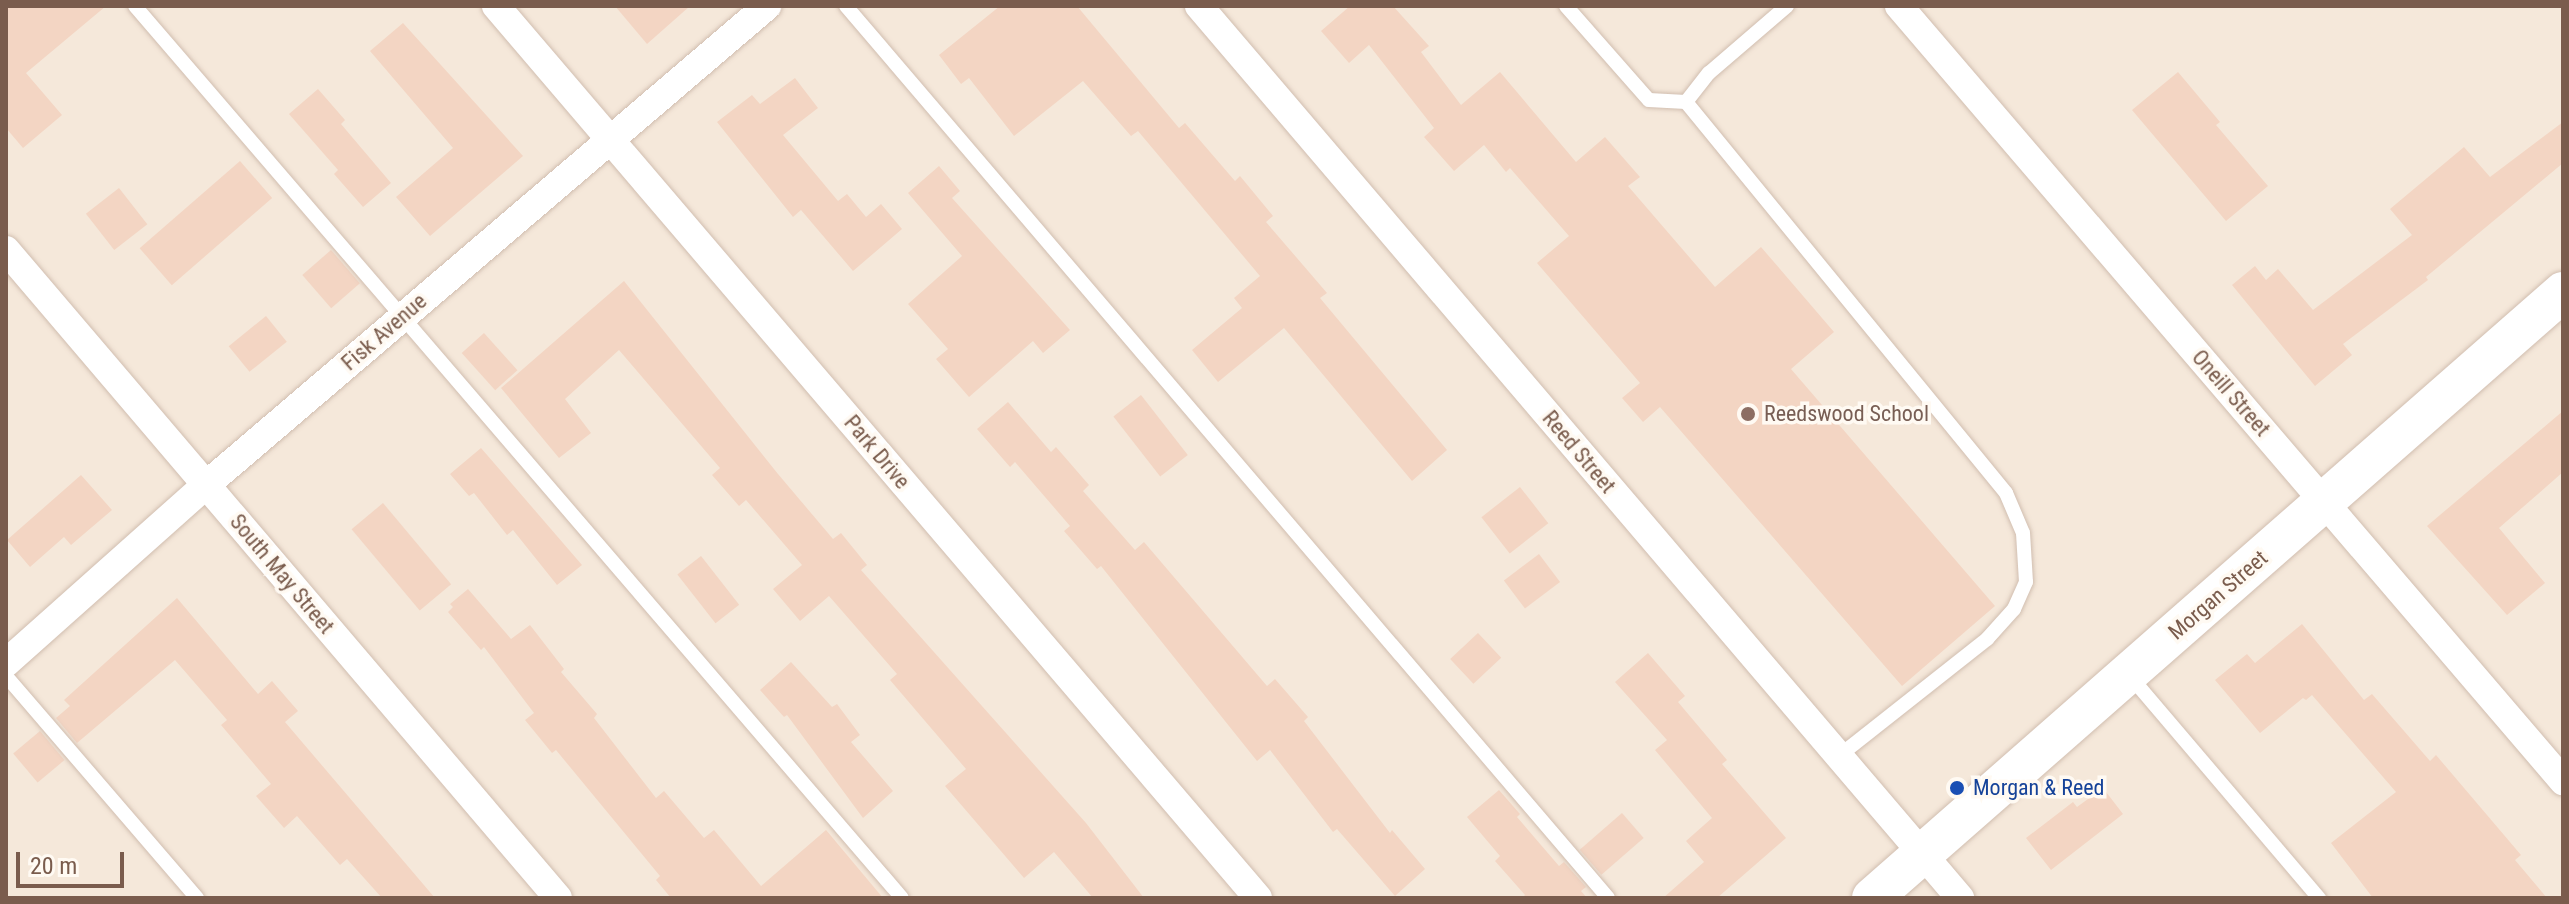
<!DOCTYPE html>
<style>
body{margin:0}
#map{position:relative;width:2569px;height:904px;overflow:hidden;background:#fdf6ec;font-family:"Roboto Condensed",sans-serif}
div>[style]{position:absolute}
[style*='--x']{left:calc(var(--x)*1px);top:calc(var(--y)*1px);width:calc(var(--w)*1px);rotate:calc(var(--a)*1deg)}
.residential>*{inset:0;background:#f5e8da;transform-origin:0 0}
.building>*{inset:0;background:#f3d5c3;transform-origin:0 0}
.roads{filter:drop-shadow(0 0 2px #d1beb0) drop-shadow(0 0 2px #d1beb0)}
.lane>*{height:14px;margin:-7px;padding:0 7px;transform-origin:7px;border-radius:7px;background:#fff}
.street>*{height:28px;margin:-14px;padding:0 14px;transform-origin:14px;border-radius:14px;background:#fff}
.secondary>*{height:40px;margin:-20px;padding:0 20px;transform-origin:20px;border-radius:20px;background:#fff}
.dots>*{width:22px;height:22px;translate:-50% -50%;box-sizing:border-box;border:4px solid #fffaf3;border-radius:50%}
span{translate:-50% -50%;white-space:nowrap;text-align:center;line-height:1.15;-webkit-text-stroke:7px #fffaf3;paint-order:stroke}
.street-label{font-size:22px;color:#7a5c4d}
.education-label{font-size:22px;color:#785e54}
.left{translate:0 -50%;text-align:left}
.transit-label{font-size:22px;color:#164399}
.frame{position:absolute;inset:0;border:8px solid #7a5c4d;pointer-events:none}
.scale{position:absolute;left:16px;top:852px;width:108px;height:36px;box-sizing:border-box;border:4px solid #7a5c4d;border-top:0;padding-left:10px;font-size:24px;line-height:28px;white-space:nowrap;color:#7a5c4d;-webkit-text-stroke:6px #fffaf3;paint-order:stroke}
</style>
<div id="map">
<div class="residential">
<div style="left:6px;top:6px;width:2557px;height:892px"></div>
</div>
<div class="building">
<div style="clip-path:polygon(6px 6px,106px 6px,26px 73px,62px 115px,23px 148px,6px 128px)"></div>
<div style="clip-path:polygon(615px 6px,690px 6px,647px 44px)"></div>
<div style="clip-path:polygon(1000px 6px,1077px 6px,1179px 128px,1185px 123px,1235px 181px,1240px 176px,1273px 216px,1266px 222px,1327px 293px,1320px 298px,1447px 450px,1412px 481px,1284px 328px,1218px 382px,1192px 350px,1242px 308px,1234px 298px,1260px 276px,1138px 131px,1131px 136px,1083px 81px,1014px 136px,969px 78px,961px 84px,939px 55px)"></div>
<div style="clip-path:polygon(1350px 6px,1393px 6px,1429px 46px,1421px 52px,1461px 105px,1500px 72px,1576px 162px,1605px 137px,1640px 177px,1628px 186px,1715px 287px,1761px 247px,1834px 332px,1791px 369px,1995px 606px,1902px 686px,1660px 407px,1643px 422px,1622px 398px,1640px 383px,1537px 263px,1569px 236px,1510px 168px,1506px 172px,1484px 145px,1454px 171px,1424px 137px,1434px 128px,1369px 45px,1349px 63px,1321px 31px)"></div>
<div style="clip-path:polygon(403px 23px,523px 156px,430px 236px,396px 197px,453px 148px,370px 51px)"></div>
<div style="clip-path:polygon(2178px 72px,2220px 122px,2216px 125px,2268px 186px,2226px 221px,2132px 110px)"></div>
<div style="clip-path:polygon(795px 78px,818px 108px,783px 135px,838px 201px,847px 194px,866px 217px,881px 204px,902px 229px,853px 271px,801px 210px,793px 217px,717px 122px,752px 95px,760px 104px)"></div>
<div style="clip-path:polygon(318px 89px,345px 120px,341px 124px,391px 183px,363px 207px,334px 174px,338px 170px,289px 114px)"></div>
<div style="clip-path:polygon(2563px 122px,2563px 163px,2426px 277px,2428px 280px,2343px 344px,2352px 355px,2315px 386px,2232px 285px,2255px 266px,2266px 280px,2278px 269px,2313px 310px,2412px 235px,2390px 209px,2464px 147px,2490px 177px)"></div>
<div style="left:240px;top:161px;width:49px;height:133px;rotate:49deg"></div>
<div style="clip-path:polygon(939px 166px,960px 191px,952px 198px,1070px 330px,1043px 353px,1033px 341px,969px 397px,936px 359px,948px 349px,908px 304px,962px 256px,908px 193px)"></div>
<div style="left:119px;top:188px;width:46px;height:42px;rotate:52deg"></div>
<div style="left:331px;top:250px;width:44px;height:38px;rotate:49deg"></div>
<div style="clip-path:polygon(624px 281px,778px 474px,833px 539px,841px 533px,867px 565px,861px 570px,1086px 823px,1144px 898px,1093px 898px,1054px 852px,1024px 878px,945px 786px,966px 769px,890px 680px,897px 674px,829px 596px,800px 621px,773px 589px,802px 565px,746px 500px,739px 506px,712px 475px,720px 468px,619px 350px,565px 399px,591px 433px,559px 458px,501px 388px)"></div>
<div style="left:266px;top:316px;width:33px;height:48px;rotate:51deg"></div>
<div style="left:484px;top:333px;width:50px;height:30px;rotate:48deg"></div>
<div style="left:1141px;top:395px;width:76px;height:35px;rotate:52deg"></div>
<div style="clip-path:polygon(1008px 402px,1051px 452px,1056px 447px,1089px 485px,1083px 491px,1135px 550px,1144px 542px,1267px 686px,1275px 679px,1308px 717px,1304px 721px,1390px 833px,1392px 830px,1425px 869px,1395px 896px,1337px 829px,1333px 832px,1270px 750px,1257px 761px,1101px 566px,1097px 569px,1064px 531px,1070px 526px,1015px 462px,1010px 467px,977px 429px)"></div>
<div style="clip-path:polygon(2563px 411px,2563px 472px,2499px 528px,2545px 583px,2507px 615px,2427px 526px)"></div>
<div style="clip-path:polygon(481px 448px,582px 565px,557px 585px,513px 530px,507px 535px,474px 493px,469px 496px,450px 474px)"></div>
<div style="clip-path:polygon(81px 475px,112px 510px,71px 545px,64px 537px,30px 567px,7px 540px)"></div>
<div style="left:1520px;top:487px;width:46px;height:49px;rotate:52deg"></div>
<div style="left:383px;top:503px;width:106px;height:41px;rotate:50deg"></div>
<div style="left:1539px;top:554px;width:35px;height:44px;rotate:53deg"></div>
<div style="left:701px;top:556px;width:62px;height:30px;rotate:52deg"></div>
<div style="clip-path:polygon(468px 589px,511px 639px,530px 625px,564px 669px,561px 672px,597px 714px,594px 718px,656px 798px,664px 791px,704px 838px,714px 830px,761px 886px,826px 830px,883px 898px,671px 898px,656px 880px,660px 876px,556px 750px,552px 753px,525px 720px,534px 713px,484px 647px,481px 650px,448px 612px,453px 607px,450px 604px)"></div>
<div style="clip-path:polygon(177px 598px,258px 694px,272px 681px,298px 711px,285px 722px,435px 898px,382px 898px,347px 859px,340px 865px,297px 816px,284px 828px,256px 796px,271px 784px,221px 725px,227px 720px,175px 660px,77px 743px,56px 718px,70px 706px,64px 700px)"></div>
<div style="clip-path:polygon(2302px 624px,2364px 700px,2372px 694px,2430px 761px,2436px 755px,2521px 855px,2515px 860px,2547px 898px,2373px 898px,2331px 843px,2396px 792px,2312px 695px,2306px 700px,2303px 698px,2260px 733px,2215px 680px,2247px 654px,2255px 663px)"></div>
<div style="left:1478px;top:633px;width:34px;height:38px;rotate:47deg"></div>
<div style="clip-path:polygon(1648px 653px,1685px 696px,1678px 702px,1727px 760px,1722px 764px,1786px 838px,1717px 898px,1663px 898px,1704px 862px,1686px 841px,1712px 818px,1655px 750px,1667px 740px,1615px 682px)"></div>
<div style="clip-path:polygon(791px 662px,832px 707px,837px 704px,860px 735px,851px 742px,893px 791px,863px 818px,787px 715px,784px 717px,760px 690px)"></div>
<div style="left:40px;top:731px;width:38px;height:35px;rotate:50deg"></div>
<div style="clip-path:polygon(2103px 788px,2123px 814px,2051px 870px,2026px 838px,2073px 802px,2077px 807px)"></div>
<div style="clip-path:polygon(1499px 790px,1520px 814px,1517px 817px,1559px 866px,1564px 862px,1586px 887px,1581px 891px,1587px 898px,1522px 898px,1525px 895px,1495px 861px,1500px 856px,1467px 817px)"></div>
<div style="left:1622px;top:813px;width:33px;height:56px;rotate:49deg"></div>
</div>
<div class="roads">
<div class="lane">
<div style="--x:135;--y:6;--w:1176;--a:49.31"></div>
<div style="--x:846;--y:6;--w:1173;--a:49.49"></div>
<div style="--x:1566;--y:6;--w:125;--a:48.6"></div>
<div style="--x:1649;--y:100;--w:37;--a:3"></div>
<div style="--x:1686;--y:102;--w:505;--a:50.7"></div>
<div style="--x:2006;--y:493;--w:43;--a:67"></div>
<div style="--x:2023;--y:533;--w:49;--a:86.5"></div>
<div style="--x:2026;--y:582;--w:30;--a:114"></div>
<div style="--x:2014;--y:609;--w:40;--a:132"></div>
<div style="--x:1987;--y:639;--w:189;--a:141.7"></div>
<div style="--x:1686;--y:102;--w:37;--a:-52"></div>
<div style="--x:1709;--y:73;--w:103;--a:-40.7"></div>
<div style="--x:6;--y:676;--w:293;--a:49.3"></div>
<div style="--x:2130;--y:676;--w:292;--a:49.6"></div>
</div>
<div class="street">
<div style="--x:496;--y:6;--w:1173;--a:49.49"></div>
<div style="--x:1199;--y:6;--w:1173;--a:49.53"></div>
<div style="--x:1899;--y:6;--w:1021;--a:49.41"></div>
<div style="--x:6;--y:250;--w:851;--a:49.57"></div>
<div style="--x:6;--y:663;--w:268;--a:-41.7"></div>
<div style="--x:206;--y:485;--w:738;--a:-40.49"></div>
</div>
<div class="secondary">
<div style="--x:1872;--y:898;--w:919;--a:-41.25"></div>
</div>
</div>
<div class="dots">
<div style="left:1748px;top:414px;background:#8d6e63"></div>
<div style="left:1957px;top:788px;background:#1a4fb4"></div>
</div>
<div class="street-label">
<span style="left:384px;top:332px;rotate:-41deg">Fisk Avenue</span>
<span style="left:2231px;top:393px;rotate:49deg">Oneill Street</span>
<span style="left:877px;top:452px;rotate:50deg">Park Drive</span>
<span style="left:1579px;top:452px;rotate:50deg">Reed Street</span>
<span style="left:282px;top:574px;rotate:50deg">South May Street</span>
<span style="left:2218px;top:595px;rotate:-41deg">Morgan Street</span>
</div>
<div class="education-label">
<span class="left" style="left:1764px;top:414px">Reedswood School</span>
</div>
<div class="transit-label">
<span class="left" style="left:1973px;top:788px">Morgan &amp; Reed</span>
</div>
<div class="frame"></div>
<div class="scale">20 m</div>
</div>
